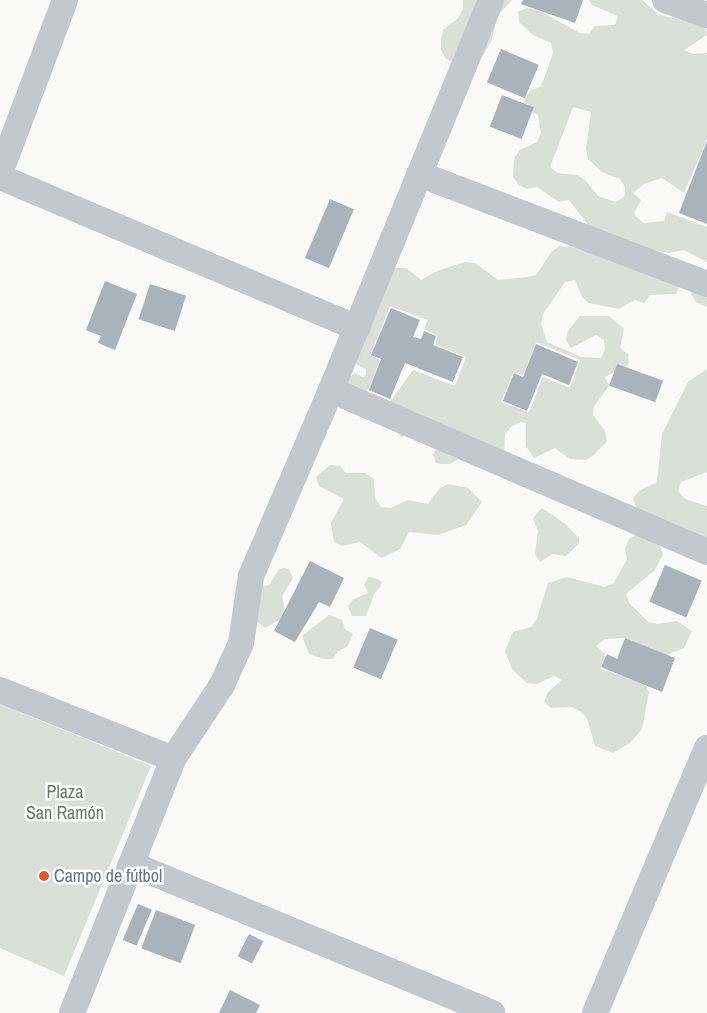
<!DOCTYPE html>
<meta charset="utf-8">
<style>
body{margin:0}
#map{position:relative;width:707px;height:1013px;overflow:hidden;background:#fafaf8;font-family:"Archivo Narrow",sans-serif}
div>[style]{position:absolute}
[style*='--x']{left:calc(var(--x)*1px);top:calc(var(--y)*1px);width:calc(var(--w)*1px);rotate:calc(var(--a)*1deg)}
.green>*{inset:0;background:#dadfd7}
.building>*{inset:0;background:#aab3b9;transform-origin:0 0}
.minor>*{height:26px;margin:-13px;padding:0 13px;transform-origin:13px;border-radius:13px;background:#c3c8cc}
.dots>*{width:14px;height:14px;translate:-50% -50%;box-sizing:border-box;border:2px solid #fff;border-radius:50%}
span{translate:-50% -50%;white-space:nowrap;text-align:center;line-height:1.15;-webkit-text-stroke:5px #fff;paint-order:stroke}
.park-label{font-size:18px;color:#687a64}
.poi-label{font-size:18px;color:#657683}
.left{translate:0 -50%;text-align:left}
</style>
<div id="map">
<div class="green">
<div style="clip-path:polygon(463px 0,512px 0,498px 15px,491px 42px,481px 58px,455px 63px,446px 59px,441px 50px,441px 40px,443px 30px,458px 18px,463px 9px)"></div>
<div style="clip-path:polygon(evenodd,589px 0,642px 0,659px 15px,705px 25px,707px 35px,684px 50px,693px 54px,707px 53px,707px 139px,684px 193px,662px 178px,644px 184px,633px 193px,641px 200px,634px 213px,636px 217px,644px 223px,664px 221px,667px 212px,707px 227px,707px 262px,684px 250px,670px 253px,652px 250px,592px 230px,569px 200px,559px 202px,537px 187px,527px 189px,519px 185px,513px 177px,514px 158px,520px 150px,537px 142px,541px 133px,538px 115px,521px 107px,530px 91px,540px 87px,544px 79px,553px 53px,551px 43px,533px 35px,519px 22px,518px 12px,527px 8px,536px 9px,580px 33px,589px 34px,595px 26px,615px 25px,618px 16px,592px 5px,589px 0,573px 107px,591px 112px,586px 149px,588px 159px,602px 172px,620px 179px,625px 187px,624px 197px,616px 202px,598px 196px,585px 180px,577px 175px,557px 173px,550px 167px,573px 107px)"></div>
<div style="clip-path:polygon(evenodd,560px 246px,590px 249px,683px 278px,676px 294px,650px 295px,644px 303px,635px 300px,618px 309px,589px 303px,582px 297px,575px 280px,565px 282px,543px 314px,541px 324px,547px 342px,581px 357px,601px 358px,605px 349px,604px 340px,596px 335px,571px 348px,566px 340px,568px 331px,580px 316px,609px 316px,624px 329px,620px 348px,628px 354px,629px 364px,605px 377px,609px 386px,594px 406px,593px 415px,605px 431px,607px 441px,594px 455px,586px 460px,570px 459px,555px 448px,534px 458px,526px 446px,526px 423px,521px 422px,512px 426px,505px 434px,504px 453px,458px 459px,450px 464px,441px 464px,436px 463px,433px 454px,449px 430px,448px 426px,431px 421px,402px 437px,341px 382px,355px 373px,363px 377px,366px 374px,366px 369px,354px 363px,387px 268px,406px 268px,421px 280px,437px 271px,465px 262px,475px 263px,498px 280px,527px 277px,536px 275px,552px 251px,560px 246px,390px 306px,428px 320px,424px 329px,438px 336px,435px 344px,466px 357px,455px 386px,413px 370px,390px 402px,367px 392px,380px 360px,370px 355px,390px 306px,560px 246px,536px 342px,580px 360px,570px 388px,543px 377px,529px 412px,501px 402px,513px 372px,523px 375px,536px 342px)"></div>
<div style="clip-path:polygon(707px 284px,707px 307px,696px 302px,691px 294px,692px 290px)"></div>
<div style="clip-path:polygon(707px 369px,707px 472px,681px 482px,678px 491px,685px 499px,707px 506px,707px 559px,636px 507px,633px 498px,639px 491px,657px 482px,662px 434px,688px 382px)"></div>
<div style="clip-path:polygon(330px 465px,340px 466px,346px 473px,365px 473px,374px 479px,375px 498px,381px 507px,391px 508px,408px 500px,428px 504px,439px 489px,448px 484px,468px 488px,482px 502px,466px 525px,438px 535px,409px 532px,400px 549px,382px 558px,360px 542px,342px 546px,334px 542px,331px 523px,344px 499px,319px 486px,316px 477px)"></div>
<div style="clip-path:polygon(542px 508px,564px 523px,579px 538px,579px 543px,566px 556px,552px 554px,540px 562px,535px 554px,538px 531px,533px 518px)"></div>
<div style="clip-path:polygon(637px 534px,660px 546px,663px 554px,655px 570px,626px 594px,629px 603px,648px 622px,658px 624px,677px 621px,692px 631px,684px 648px,666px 655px,625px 638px,605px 639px,596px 646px,605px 654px,600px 669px,637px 680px,645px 684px,649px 692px,642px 729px,630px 743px,613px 753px,595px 746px,587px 718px,580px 711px,571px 707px,551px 708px,544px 702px,548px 692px,562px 680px,554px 676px,537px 684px,527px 683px,512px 669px,505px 651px,513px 632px,531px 627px,537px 619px,548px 583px,567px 577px,605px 587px,614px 583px,627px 559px,625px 549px,629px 539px)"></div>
<div style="clip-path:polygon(284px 568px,289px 569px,293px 578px,282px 596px,285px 610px,281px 619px,265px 628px,255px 620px,260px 587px,269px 585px,279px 569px)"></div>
<div style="clip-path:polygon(369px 577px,378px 579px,382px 582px,380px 587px,374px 594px,366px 616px,352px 616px,348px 606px,354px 599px,368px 593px,364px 584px)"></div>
<div style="clip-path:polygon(329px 615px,342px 620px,345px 629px,353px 634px,347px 647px,338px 651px,333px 659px,323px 659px,309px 654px,302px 636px)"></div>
<div style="clip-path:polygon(0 704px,151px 766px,64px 976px,0 948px)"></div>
</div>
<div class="building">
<div style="clip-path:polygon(523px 0,583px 0,575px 23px,521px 4px)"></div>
<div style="left:501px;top:49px;width:41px;height:36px;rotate:23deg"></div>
<div style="left:502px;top:95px;width:34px;height:34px;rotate:21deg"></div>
<div style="clip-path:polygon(707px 141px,707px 224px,679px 213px)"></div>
<div style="left:330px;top:199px;width:26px;height:64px;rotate:23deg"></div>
<div style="clip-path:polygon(105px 281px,137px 294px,115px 350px,98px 343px,101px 336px,86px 330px)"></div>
<div style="left:150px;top:284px;width:38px;height:37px;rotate:18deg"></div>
<div style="clip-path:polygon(391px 308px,420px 320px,413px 337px,421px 339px,424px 331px,436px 336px,433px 345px,463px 357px,453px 382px,405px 363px,390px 399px,369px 390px,381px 359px,371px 355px)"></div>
<div style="clip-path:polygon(536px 344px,578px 362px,569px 385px,542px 374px,527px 411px,503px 401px,514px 373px,523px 377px)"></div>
<div style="left:617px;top:364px;width:49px;height:23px;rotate:20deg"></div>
<div style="clip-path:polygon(310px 561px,344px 578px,330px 607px,319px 602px,295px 642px,274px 631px)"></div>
<div style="left:665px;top:565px;width:40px;height:40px;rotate:23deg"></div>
<div style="left:370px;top:628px;width:30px;height:43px;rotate:23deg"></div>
<div style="clip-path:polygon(625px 638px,675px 658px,662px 692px,601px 667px,607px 654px,617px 659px)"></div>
<div style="left:138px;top:904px;width:15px;height:39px;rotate:23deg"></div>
<div style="left:156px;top:910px;width:42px;height:41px;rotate:21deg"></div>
<div style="left:249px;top:934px;width:16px;height:25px;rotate:27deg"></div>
<div style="clip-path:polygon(230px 990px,260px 1005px,256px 1013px,219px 1013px)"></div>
</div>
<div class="minor">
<div style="--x:665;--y:0;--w:45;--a:19.7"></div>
<div style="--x:0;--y:173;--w:185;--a:-69.4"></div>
<div style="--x:419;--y:174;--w:308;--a:20.9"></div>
<div style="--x:0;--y:177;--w:388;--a:22.9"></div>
<div style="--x:331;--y:390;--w:409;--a:23.3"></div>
<div style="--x:0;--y:690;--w:186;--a:21.7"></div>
<div style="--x:131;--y:864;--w:391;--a:22.4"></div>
<div style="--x:72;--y:1013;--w:273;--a:-68.3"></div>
<div style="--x:173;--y:759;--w:89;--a:-56.5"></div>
<div style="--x:222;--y:685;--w:46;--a:-65.7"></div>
<div style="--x:241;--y:643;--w:68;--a:-81.5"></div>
<div style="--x:251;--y:576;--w:202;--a:-66.7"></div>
<div style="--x:331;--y:390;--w:422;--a:-67.7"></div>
<div style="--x:595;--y:1013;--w:288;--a:-67.1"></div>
</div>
<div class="dots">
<div style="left:44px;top:876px;background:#e4572e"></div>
</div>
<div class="park-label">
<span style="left:65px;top:803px">Plaza<br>San Ramón</span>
</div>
<div class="poi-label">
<span class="left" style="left:54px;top:876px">Campo de fútbol</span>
</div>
</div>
